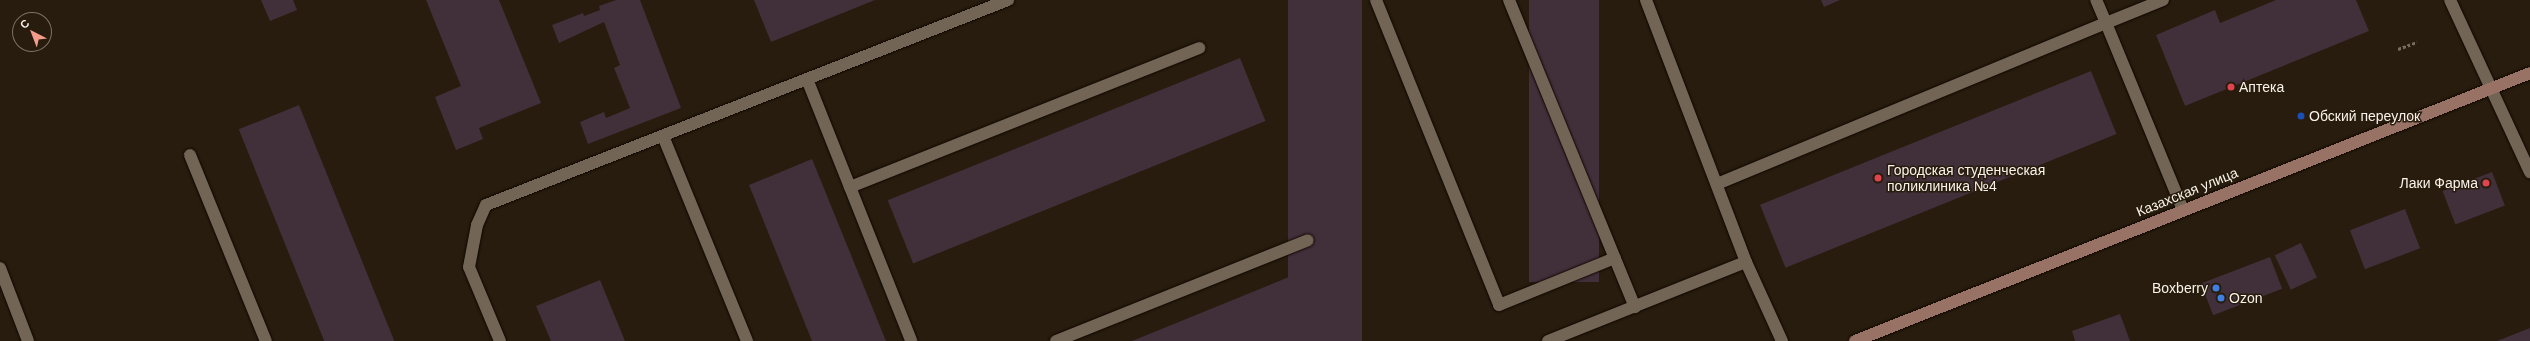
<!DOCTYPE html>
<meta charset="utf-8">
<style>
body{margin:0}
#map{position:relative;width:2530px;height:341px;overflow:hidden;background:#271c0d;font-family:Helvetica,sans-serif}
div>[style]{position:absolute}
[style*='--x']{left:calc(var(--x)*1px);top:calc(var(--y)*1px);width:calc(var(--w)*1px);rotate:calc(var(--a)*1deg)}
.building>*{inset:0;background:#412f39;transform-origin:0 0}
.path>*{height:2.5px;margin-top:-1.25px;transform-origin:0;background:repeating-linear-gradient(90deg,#766c5f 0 3px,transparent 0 5px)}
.roads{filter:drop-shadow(0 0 1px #100600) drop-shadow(0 0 1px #100600)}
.lane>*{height:12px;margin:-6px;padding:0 6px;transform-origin:6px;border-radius:6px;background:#736555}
.street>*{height:12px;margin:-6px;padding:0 6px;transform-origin:6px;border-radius:6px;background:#736555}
.secondary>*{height:12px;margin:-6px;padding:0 6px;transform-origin:6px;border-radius:6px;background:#997266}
.dots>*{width:11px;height:11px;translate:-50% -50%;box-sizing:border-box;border:2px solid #271c0d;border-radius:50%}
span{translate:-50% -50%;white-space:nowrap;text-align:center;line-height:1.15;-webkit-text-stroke:3px #271c0d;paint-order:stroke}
.poi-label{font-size:14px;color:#faf2e8}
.left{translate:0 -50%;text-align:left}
.right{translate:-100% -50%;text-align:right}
.street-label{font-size:14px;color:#faf2e8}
.north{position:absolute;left:12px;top:12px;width:40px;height:40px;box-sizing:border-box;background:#271c0d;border:1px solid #7b7265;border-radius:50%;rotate:318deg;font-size:11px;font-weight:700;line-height:16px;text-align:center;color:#faf2e8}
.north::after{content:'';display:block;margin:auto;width:14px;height:18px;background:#f49d8b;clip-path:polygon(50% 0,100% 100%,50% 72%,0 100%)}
</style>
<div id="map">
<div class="building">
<div style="clip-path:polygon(261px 0,293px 0,297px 10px,270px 21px)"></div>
<div style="clip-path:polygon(426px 0,499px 0,541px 103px,479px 128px,483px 139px,456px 150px,435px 97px,461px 86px)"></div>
<div style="clip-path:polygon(616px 0,640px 0,681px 108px,588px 144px,580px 122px,604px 112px,606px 118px,630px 108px,614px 68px,620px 65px,604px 22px,559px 43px,552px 25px,583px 13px,584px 16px,600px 10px,599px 6px)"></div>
<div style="clip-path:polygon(754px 0,875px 0,771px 42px)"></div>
<div style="left:1288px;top:0;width:74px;height:368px"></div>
<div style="left:1529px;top:0;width:70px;height:282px"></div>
<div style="clip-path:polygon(1821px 0,1840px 0,1824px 7px)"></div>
<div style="clip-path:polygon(2276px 0,2356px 0,2369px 31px,2185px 106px,2156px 35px,2215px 10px,2220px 23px)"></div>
<div style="left:1240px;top:58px;width:68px;height:380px;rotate:68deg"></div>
<div style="left:2091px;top:71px;width:68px;height:357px;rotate:68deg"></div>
<div style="left:299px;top:105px;width:254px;height:65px;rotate:68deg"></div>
<div style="clip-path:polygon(812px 159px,886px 341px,812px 341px,749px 185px)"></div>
<div style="left:2492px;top:172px;width:36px;height:53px;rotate:69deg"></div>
<div style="left:2405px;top:209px;width:42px;height:59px;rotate:69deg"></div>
<div style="left:2301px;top:243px;width:38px;height:29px;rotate:65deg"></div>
<div style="left:2270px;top:257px;width:34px;height:74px;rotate:69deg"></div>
<div style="clip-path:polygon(1321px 264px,1345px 324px,1303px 341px,1132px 341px)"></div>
<div style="clip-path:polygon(600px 280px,625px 341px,551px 341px,536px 306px)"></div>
<div style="clip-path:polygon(2120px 314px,2130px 341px,2075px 341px,2072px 331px)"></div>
<div style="clip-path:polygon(2530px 328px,2530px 341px,2497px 341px)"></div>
</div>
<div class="path">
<div style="--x:2398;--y:49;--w:20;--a:-20"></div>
</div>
<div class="roads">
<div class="lane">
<div style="--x:1376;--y:0;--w:329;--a:68"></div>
<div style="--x:1499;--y:305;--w:125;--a:-22.1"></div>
<div style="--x:1509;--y:0;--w:332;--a:67.7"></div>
<div style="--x:1646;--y:0;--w:280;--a:69.1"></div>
<div style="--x:2163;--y:0;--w:61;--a:158"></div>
<div style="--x:2106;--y:23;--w:202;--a:67.6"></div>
<div style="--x:807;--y:79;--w:282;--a:68.3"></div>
<div style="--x:663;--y:136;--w:222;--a:67.7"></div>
<div style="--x:190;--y:155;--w:201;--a:67.8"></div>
<div style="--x:1717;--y:184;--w:421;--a:-22.5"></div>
<div style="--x:2106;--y:23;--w:25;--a:-113"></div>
<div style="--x:850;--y:187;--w:376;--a:-21.7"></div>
<div style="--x:0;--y:268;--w:78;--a:69"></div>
<div style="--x:500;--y:341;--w:80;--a:-112.7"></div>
<div style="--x:469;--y:267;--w:43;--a:-79.2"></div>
<div style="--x:477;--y:225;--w:22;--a:-66"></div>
<div style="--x:486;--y:205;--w:561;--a:-21.44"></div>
<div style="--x:1056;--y:341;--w:271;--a:-21.8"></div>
<div style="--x:1548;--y:341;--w:213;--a:-21.8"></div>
<div style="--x:1746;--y:262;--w:87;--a:65.5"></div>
</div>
<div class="street">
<div style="--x:2450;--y:0;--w:190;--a:65.1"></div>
</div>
<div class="secondary">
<div style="--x:1855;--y:341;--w:726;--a:-21.65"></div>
</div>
</div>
<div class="dots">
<div style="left:2231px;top:87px;background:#e0444e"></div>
<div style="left:2301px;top:116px;background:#1a4fb4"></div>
<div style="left:1878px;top:178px;background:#e0444e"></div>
<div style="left:2486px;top:183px;background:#e0444e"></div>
<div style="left:2216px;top:288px;background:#3f7fe0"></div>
<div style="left:2221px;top:298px;background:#3f7fe0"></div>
</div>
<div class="poi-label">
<span class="left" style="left:2239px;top:87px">Аптека</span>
<span class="left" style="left:2309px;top:116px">Обский переулок</span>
<span class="left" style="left:1887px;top:178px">Городская студенческая<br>поликлиника №4</span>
<span class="right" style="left:2478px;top:183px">Лаки Фарма</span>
<span class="right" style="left:2208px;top:288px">Boxberry</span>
<span class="left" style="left:2229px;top:298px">Ozon</span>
</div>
<div class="street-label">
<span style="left:2187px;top:192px;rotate:-22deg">Казахская улица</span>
</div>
<div class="north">С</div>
</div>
